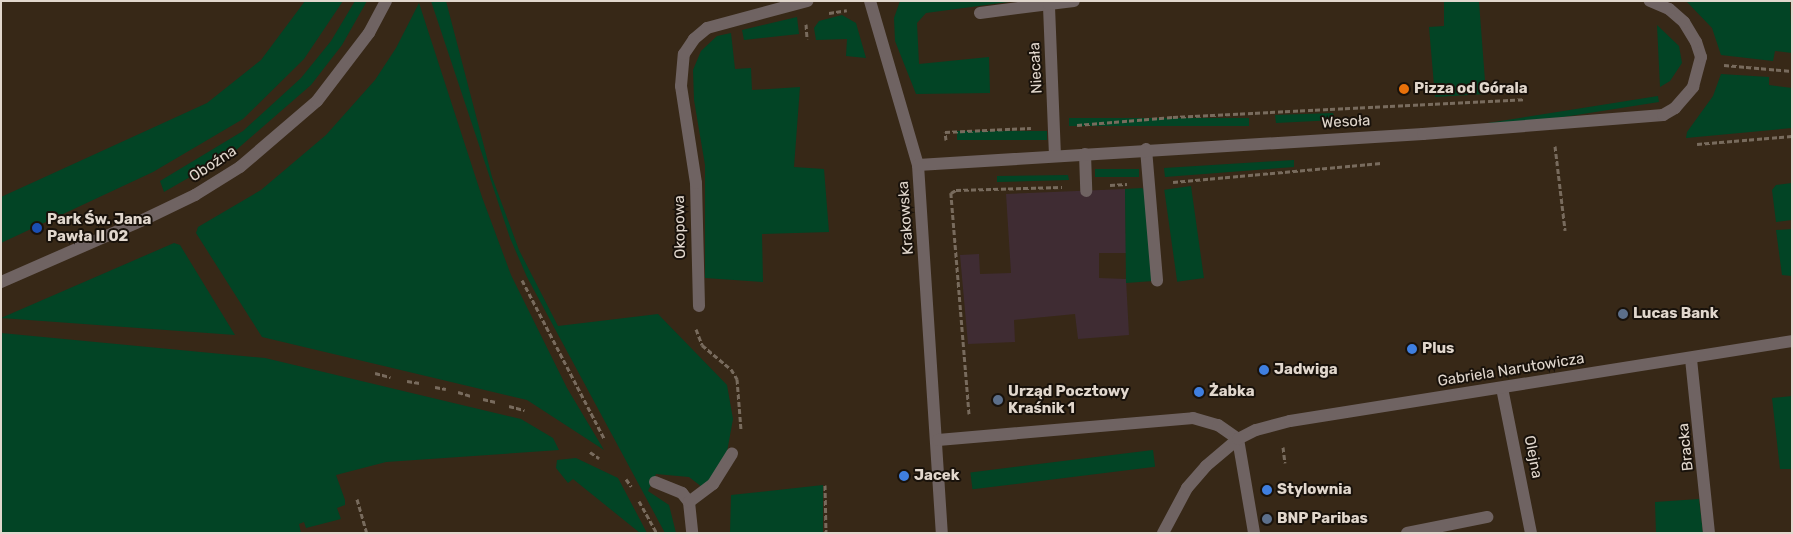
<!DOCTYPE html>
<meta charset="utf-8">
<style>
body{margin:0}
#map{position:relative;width:1793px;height:534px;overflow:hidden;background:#372817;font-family:Rubik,sans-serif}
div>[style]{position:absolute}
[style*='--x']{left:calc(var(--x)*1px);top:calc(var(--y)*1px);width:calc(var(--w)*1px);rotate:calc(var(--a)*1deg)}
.commercial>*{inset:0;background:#3f2c33}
.green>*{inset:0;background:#024425;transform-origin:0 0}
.path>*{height:3px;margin-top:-1.5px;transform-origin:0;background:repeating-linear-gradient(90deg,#786b5d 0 5px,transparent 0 7.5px)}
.minor>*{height:12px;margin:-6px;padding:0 6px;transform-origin:6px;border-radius:6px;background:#6f6362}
.dots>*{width:14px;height:14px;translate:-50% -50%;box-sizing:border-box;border:2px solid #19120b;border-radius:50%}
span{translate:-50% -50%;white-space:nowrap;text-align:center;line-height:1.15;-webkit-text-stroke:4px #19120b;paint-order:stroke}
.street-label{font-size:15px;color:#e1d7cd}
.poi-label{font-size:15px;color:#e1d7cd;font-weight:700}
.left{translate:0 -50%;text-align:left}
.frame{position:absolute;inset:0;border:2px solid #e1d7cd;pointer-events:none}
</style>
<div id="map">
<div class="commercial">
<div style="clip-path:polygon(1125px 189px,1126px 253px,1099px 253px,1099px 278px,1126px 279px,1129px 335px,1078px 339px,1075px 314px,1014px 320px,1015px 342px,968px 344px,960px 255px,979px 254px,980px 274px,1011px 273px,1006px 194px)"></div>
</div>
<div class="green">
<div style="clip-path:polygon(305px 1px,343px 1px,304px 59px,243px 119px,153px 172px,1px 243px,1px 197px,207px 103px,261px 60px)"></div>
<div style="clip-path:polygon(355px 1px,367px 1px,342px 45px,311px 85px,235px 151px,164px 192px,160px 181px,243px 131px,301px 78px,331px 41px)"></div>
<div style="clip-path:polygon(431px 1px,446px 1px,492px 177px,519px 250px,558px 326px,658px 314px,727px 385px,733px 419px,727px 452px,711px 480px,702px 487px,689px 477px,656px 474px,648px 491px,669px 505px,676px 533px,665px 533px,527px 277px,510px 238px)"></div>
<div style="clip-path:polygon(900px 1px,1016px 1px,926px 13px,917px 23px,919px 64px,989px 57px,990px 93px,916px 94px,895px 41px,894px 18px)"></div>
<div style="clip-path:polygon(1444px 1px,1479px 2px,1486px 94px,1435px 97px,1429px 27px,1444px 26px)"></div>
<div style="clip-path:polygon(1686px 1px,1790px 1px,1792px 53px,1775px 51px,1773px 61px,1721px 55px,1712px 28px)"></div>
<div style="clip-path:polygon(419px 3px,482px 197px,511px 275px,567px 388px,604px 450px,527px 400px,262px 337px,196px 233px,198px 227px,261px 190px,326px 135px,375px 80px,396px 48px)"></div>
<div style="clip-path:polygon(842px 15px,856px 23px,866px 58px,846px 56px,847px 39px,816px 40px,814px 28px,819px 21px)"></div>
<div style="clip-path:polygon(797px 17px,799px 34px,744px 40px,742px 30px)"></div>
<div style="clip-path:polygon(1657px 25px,1679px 46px,1682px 63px,1670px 81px,1660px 87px)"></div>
<div style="clip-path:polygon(731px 33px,735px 69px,751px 68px,752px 90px,800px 87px,794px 167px,824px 169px,829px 232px,762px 234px,763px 282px,705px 278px,705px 165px,694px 100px,693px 70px,701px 51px,717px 36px)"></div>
<div style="clip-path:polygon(1721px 74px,1769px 77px,1769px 85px,1792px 88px,1792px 128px,1686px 138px,1687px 132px,1713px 96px)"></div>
<div style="left:1658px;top:96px;width:6px;height:174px;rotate:81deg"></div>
<div style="clip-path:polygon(1333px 113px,1335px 120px,1276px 123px,1275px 115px)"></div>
<div style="left:1249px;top:118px;width:8px;height:180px;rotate:90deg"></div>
<div style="left:1047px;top:131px;width:9px;height:90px;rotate:90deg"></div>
<div style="clip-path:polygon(1294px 160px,1294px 167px,1165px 177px,1164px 168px)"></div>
<div style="left:1139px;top:169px;width:8px;height:44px;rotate:90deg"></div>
<div style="clip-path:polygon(1068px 175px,1069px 180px,997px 182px,997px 176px)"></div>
<div style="clip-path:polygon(1792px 183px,1792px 220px,1776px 222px,1772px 190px,1776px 185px)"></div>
<div style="left:1191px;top:186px;width:93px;height:27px;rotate:82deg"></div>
<div style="clip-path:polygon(1142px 188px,1145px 191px,1153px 281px,1126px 283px,1125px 189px)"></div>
<div style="clip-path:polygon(1792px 229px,1792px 276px,1782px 275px,1776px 230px)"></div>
<div style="clip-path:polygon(174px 243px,180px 245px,235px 335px,1px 318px)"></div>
<div style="clip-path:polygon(1px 333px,265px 358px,521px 419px,553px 438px,559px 450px,386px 462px,336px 475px,345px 500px,345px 505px,337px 508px,341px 519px,306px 528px,304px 522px,299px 524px,301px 533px,1px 533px)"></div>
<div style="clip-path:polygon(1792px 396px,1792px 469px,1780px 469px,1772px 398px)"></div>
<div style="left:1153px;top:450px;width:17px;height:184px;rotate:83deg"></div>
<div style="clip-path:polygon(576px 458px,618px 478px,647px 533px,640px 533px,573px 479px,568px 483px,556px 468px,557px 460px)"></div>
<div style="clip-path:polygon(823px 485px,823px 533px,730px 533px,731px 495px)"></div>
<div style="clip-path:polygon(1699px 499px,1703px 533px,1656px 533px,1655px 502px)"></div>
</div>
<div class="path">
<div style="--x:829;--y:13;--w:18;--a:-9"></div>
<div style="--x:806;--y:24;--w:15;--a:86"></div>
<div style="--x:1724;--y:65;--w:68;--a:5"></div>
<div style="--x:1077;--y:125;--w:96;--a:-4.8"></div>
<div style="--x:1173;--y:117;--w:352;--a:-2.9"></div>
<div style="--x:946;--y:140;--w:8;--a:-97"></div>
<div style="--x:945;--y:132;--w:86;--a:-2.7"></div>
<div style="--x:1697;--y:144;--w:95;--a:-4.8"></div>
<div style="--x:1555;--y:146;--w:85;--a:83.2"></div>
<div style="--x:1173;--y:182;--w:209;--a:-5.2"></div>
<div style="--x:1110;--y:185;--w:17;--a:-3"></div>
<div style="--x:522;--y:280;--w:178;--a:62.6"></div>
<div style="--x:696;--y:329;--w:17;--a:69"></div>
<div style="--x:702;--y:345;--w:38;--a:40"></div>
<div style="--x:731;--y:369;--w:12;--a:59"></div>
<div style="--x:737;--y:379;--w:51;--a:85.5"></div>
<div style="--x:375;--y:373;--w:16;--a:15"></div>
<div style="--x:407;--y:381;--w:13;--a:9"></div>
<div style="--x:435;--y:387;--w:11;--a:10"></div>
<div style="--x:458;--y:392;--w:14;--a:17"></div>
<div style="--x:483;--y:399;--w:13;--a:13"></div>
<div style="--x:509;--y:406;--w:16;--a:15"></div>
<div style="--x:969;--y:414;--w:222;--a:-94.7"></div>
<div style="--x:951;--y:193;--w:6;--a:-31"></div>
<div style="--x:956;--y:190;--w:106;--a:-1.6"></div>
<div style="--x:1283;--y:447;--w:16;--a:83"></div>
<div style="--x:590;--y:452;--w:11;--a:34"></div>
<div style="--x:626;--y:479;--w:9;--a:54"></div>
<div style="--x:825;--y:485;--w:48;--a:88.8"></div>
<div style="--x:357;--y:499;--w:35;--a:74"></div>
<div style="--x:639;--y:501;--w:37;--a:61"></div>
</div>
<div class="minor">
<div style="--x:870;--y:1;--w:171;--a:73.7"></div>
<div style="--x:918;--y:165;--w:369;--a:86.3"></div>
<div style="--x:980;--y:13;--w:70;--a:-7.4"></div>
<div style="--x:1146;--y:149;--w:132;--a:85.2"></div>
<div style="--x:1085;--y:154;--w:37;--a:88"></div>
<div style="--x:1055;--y:156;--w:152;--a:-92.3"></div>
<div style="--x:1049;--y:4;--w:25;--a:-7"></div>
<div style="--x:918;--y:165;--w:506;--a:-3.51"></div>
<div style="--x:1423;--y:134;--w:241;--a:-4.5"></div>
<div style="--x:1663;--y:115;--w:14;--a:-30"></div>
<div style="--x:1675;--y:108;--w:28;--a:-49"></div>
<div style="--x:1693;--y:87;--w:31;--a:-75"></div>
<div style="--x:1701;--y:57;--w:16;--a:-108"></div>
<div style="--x:1696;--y:42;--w:23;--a:-121"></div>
<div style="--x:1684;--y:22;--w:20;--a:-139"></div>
<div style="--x:1669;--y:9;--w:21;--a:-157"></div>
<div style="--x:1;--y:282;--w:155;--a:-23.6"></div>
<div style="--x:143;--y:220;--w:58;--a:-25.7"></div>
<div style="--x:195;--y:195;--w:53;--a:-31.9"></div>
<div style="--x:240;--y:167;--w:101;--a:-40.6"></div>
<div style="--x:317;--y:101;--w:86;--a:-52.6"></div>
<div style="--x:369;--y:33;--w:36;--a:-62"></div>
<div style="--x:699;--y:306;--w:123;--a:-91.4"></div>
<div style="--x:696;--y:183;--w:98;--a:-98.8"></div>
<div style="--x:681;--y:86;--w:32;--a:-85"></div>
<div style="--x:684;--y:54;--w:18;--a:-56"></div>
<div style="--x:694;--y:39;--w:17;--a:-40"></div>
<div style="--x:707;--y:28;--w:104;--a:-15.1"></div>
<div style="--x:1691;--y:359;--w:175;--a:84.1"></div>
<div style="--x:1502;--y:388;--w:148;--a:78.7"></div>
<div style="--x:938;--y:440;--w:256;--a:-4.9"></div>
<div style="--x:1193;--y:418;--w:26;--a:16"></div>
<div style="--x:1218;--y:425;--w:24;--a:35"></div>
<div style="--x:1238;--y:439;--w:95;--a:80.3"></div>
<div style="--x:655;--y:482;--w:29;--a:22"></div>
<div style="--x:682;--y:493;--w:11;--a:52"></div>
<div style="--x:689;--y:502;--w:31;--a:84"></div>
<div style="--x:689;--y:502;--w:30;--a:-37"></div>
<div style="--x:713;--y:484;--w:36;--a:-58"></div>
<div style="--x:1163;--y:533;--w:51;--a:-61.9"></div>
<div style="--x:1187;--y:488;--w:29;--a:-49"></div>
<div style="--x:1206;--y:466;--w:42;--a:-40.2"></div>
<div style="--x:1238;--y:439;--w:20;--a:-27"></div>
<div style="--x:1256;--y:430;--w:35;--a:-15"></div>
<div style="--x:1290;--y:421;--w:508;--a:-9.05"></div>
<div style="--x:1407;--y:533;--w:82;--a:-11.3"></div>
</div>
<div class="dots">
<div style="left:1404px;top:89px;background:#e8710a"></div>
<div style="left:37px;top:228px;background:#1a4fb4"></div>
<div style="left:1623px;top:314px;background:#5c6f8a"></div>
<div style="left:1412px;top:349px;background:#3f7fe0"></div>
<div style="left:1264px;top:370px;background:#3f7fe0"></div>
<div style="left:1199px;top:392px;background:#3f7fe0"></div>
<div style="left:998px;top:400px;background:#5c6f8a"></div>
<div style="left:904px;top:476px;background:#3f7fe0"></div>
<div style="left:1267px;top:490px;background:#3f7fe0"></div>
<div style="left:1267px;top:519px;background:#5c6f8a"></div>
</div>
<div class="street-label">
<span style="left:1036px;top:68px;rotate:-93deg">Niecała</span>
<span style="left:1346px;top:122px;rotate:-3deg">Wesoła</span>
<span style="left:213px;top:164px;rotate:-33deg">Oboźna</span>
<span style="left:906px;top:218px;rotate:-94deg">Krakowska</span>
<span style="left:680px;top:227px;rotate:-91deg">Okopowa</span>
<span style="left:1511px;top:370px;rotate:-9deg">Gabriela Narutowicza</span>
<span style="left:1686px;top:447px;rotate:-96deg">Bracka</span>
<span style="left:1533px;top:457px;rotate:79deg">Olejna</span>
</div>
<div class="poi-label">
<span class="left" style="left:1414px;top:89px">Pizza od Górala</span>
<span class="left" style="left:47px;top:228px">Park Św. Jana<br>Pawła II 02</span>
<span class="left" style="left:1633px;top:314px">Lucas Bank</span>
<span class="left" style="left:1422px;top:349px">Plus</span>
<span class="left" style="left:1274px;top:370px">Jadwiga</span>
<span class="left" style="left:1008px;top:400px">Urząd Pocztowy<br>Kraśnik 1</span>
<span class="left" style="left:1209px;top:392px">Żabka</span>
<span class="left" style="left:914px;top:476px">Jacek</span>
<span class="left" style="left:1277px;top:490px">Stylownia</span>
<span class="left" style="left:1277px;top:519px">BNP Paribas</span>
</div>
<div class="frame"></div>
</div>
